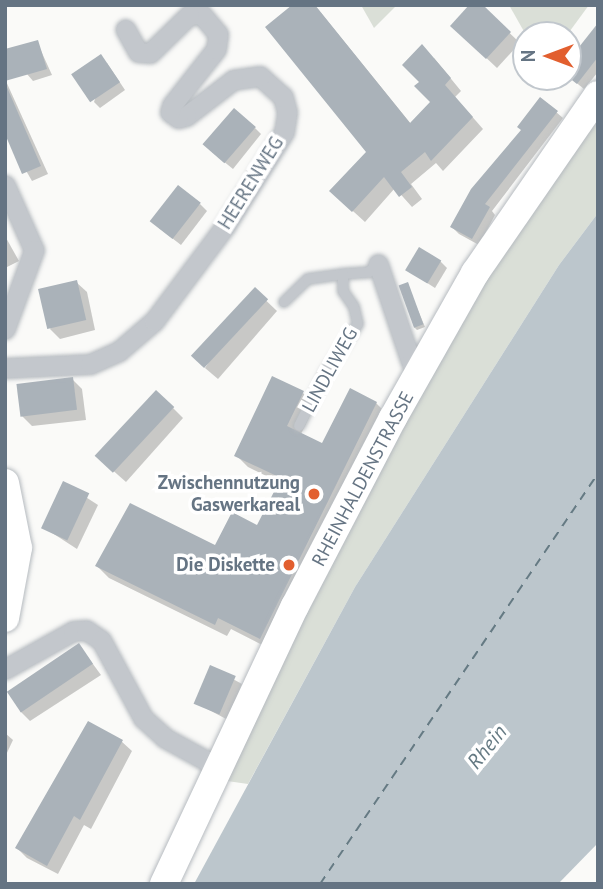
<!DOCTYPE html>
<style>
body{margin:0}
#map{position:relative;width:603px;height:889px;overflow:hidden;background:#fafaf8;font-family:"PT Sans",sans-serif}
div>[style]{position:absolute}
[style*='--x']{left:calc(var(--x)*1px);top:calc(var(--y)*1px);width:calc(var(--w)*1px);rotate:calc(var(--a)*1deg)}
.green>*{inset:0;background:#dadfd7}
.water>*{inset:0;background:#bcc6cc}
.shadow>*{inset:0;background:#0003}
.ferry>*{height:2px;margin-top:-1px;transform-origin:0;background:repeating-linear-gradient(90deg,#657a83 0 9px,transparent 0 16px)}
.building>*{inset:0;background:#aab2b9;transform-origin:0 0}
.roads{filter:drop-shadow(0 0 2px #b6bbc0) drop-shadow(0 0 2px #b6bbc0)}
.lane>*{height:10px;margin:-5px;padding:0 5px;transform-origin:5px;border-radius:5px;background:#c3c7cc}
.street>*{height:19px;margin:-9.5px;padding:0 9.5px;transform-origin:9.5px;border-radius:9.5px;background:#c3c7cc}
.secondary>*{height:28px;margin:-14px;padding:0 14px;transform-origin:14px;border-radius:14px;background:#fff}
.dots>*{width:19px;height:19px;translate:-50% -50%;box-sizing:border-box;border:4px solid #fff;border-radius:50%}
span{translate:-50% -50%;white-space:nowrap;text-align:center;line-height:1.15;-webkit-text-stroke:7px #fff;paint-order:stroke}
.street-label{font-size:19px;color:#657483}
.poi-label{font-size:19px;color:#657483;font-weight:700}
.right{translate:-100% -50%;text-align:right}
.water-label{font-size:21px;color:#657a83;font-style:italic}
.frame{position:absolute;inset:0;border:7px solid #657483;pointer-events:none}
.north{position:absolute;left:512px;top:21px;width:70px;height:70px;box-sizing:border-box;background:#fff;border:2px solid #c1c7cd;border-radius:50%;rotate:270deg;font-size:19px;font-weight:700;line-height:28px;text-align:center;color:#657483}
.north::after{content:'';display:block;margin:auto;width:24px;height:32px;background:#e25f2f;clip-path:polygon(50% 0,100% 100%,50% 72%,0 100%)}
</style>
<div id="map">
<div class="green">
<div style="clip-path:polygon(361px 5px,397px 5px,374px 28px)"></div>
<div style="clip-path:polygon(509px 5px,589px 5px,567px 35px,526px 35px)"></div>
<div style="clip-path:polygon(598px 108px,598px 213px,559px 265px,355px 587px,248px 784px,220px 780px,393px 418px)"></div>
</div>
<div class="water">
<div style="clip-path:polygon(598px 213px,598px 843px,558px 884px,194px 884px,355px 587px,559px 265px)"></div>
</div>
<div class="shadow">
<div style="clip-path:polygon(480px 5px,520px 43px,497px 68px,463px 36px)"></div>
<div style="clip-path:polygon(317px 8px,411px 124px,432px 102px,434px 58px,461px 91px,455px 97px,483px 129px,443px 171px,436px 163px,411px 184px,422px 199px,412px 207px,395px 188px,365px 222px,343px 202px,368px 152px)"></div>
<div style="clip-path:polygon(598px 26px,598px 72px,584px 89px,568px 76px,568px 64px)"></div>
<div style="clip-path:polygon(37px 42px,52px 75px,33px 81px,27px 74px)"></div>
<div style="clip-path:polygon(107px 63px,125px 90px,100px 108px,94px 102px)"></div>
<div style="clip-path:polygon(5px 79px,48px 174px,32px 181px,5px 134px)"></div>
<div style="clip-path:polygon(556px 112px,563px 118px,492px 211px,495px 215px,479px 245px,459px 234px,452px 227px)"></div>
<div style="clip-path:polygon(255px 128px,261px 134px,233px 169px,212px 152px)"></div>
<div style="clip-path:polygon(200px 204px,207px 211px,181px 245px,159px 228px)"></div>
<div style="clip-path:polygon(5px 236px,19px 261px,5px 268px)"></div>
<div style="clip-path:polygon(440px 261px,447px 268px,435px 288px,407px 270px)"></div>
<div style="clip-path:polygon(76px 282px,87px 292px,95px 330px,60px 339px,50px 329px)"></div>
<div style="clip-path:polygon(407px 284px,425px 327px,417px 330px,414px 327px)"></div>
<div style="clip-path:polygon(255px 290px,277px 311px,218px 379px,205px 368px)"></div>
<div style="clip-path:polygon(72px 379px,82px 389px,86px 420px,32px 426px,22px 416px)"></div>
<div style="clip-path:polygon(303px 393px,315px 405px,301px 434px,323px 446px,376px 403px,388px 415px,272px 650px,231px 629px,227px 636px,109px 578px,97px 566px,216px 548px,258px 527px,281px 483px,248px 467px,236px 455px)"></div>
<div style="clip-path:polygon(173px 408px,183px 418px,126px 482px,109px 467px)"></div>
<div style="clip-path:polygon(64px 483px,98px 505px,77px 549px,43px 527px)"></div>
<div style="clip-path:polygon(79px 645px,101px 675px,30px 721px,20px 711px)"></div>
<div style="clip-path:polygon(211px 667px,242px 684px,228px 720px,196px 703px)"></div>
<div style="clip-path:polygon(5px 733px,13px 740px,5px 757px)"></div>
<div style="clip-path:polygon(121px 741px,132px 751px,91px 829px,84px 825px,58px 874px,27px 858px,17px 848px)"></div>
</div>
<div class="ferry">
<div style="--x:320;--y:884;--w:495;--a:-55.9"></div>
</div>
<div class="building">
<div style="clip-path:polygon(292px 5px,315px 5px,410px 123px,430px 102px,414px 86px,419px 82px,402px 65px,422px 44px,451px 78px,445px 85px,473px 117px,431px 161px,425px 152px,401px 172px,412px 187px,399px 197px,384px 177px,352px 212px,329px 191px,366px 152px,265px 27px)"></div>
<div style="clip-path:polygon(469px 5px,483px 5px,511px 32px,486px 59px,450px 26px)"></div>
<div style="clip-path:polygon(598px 23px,598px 57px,577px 84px,568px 77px,568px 61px)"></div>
<div style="clip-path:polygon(38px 40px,47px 69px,5px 81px,5px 49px)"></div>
<div style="left:101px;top:54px;width:34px;height:36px;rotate:56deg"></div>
<div style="clip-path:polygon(6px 85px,41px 166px,22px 174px,5px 134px)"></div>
<div style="clip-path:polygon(540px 97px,558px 111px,485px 204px,490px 207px,472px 239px,450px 227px,471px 189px,521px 130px,517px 127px)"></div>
<div style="left:234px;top:108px;width:29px;height:48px;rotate:41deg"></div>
<div style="left:178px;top:185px;width:29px;height:46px;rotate:38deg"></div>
<div style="left:419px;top:247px;width:26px;height:27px;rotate:31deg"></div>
<div style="left:77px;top:280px;width:41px;height:40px;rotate:77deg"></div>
<div style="left:408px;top:282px;width:45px;height:10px;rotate:70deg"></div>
<div style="left:255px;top:287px;width:18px;height:94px;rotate:43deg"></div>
<div style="clip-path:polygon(272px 376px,304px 391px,287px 426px,322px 443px,350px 388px,377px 402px,260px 639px,218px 618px,215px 625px,95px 566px,130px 503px,215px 545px,232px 512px,257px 525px,281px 478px,234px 456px)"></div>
<div style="left:73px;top:377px;width:33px;height:57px;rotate:83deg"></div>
<div style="left:156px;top:390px;width:25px;height:90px;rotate:43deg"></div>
<div style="left:63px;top:481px;width:29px;height:52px;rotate:25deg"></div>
<div style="left:79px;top:643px;width:25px;height:87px;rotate:56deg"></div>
<div style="left:210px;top:665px;width:28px;height:42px;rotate:23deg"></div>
<div style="clip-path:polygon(88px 721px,123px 740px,80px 820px,74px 816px,47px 866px,15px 848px)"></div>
</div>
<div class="roads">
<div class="lane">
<div style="--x:343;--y:274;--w:26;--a:-4"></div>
<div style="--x:369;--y:272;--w:12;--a:-42"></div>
<div style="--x:284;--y:302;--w:33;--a:-44"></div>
<div style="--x:308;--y:279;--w:35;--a:-8"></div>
<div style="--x:343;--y:274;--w:17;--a:90"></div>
<div style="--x:343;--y:291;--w:19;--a:55"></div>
<div style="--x:354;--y:307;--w:17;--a:77"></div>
<div style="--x:358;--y:324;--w:58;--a:123.7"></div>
<div style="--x:326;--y:372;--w:60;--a:116.6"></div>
</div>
<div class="street">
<div style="--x:5;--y:185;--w:71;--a:66"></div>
<div style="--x:34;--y:250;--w:84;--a:110.2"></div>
<div style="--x:378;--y:264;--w:103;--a:71.4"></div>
<div style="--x:411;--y:362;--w:13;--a:32"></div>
<div style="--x:5;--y:368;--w:85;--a:-2.7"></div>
<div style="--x:90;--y:364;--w:32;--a:-24"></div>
<div style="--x:119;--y:351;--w:46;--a:-40.6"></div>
<div style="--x:154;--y:321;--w:119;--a:-53.2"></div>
<div style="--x:225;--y:226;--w:111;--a:-57.9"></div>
<div style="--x:284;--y:132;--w:20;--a:-81"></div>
<div style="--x:287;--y:112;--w:16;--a:-105"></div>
<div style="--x:283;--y:97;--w:31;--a:-138"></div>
<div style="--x:260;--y:76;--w:27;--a:172"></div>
<div style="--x:233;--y:80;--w:59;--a:142.5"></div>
<div style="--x:186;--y:116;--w:8;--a:166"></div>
<div style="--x:178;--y:118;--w:10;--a:-143"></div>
<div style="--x:170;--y:112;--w:7;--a:-74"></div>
<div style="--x:172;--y:105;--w:71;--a:-51.8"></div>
<div style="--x:216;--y:49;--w:15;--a:-82"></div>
<div style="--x:218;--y:34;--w:26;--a:-130"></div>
<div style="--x:201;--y:14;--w:12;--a:175"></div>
<div style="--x:189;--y:15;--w:54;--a:135.7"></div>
<div style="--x:150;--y:53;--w:12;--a:-175"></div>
<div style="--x:138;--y:52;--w:26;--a:-119"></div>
<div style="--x:5;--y:669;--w:78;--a:-29.2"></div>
<div style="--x:73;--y:631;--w:13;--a:-4"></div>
<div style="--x:86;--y:630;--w:18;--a:34"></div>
<div style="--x:101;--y:640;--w:89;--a:61.7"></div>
<div style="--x:143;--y:718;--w:30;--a:42"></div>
<div style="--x:165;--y:738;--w:58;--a:28.8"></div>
</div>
<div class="secondary">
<div style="--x:5;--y:483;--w:66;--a:78.7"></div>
<div style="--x:18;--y:548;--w:71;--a:100.5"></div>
<div style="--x:164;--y:884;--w:307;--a:-64.8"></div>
<div style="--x:295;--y:606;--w:212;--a:-62.5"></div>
<div style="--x:393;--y:418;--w:167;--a:-60.5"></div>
<div style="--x:475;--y:273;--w:216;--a:-55.4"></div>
</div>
</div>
<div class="dots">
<div style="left:314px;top:494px;background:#e25f2f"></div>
<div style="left:289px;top:565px;background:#e25f2f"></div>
</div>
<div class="street-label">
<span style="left:251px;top:183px;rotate:-58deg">HEERENWEG</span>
<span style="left:330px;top:370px;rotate:-61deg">LINDLIWEG</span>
<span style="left:363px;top:479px;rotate:-62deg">RHEINHALDENSTRASSE</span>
</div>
<div class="poi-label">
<span class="right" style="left:300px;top:494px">Zwischennutzung<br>Gaswerkareal</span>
<span class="right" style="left:275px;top:565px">Die Diskette</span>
</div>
<div class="water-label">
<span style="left:487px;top:747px;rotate:-51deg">Rhein</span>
</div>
<div class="frame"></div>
<div class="north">N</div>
</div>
